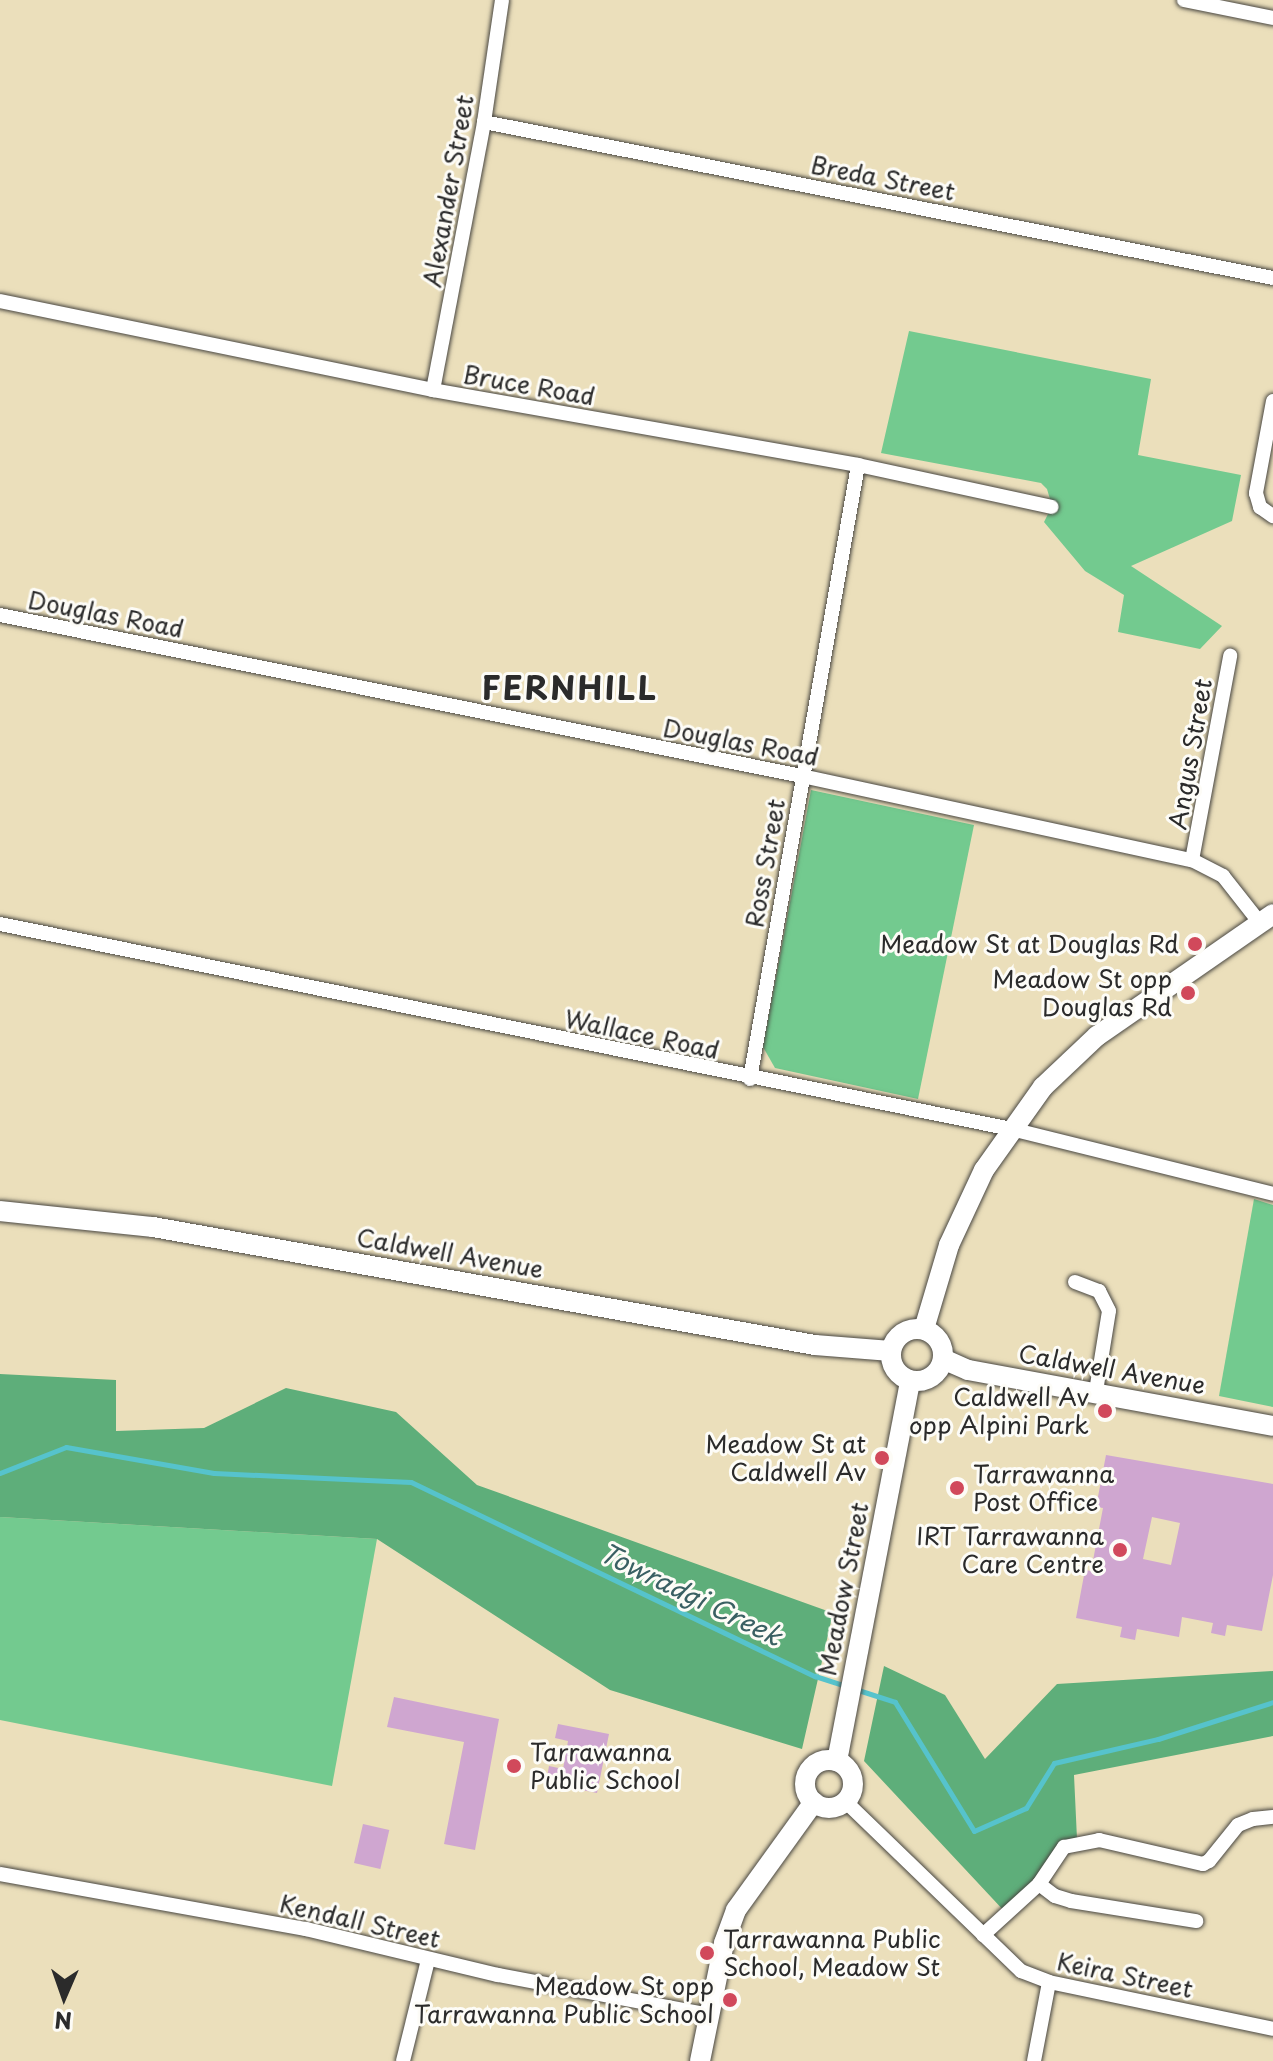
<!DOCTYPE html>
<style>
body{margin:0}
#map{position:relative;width:1273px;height:2061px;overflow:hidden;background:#ebdfbb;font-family:"Playpen Sans",sans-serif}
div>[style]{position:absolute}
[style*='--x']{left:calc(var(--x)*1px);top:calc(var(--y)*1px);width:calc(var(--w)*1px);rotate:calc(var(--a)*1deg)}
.green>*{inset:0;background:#73ca8f}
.forest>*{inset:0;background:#5eae7a}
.stream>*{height:5px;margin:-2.5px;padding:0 2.5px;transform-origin:2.5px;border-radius:2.5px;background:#56c3cc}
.building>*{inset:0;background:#cfa6d0;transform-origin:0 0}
.roads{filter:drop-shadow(0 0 2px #484641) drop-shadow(0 0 2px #484641)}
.minor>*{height:14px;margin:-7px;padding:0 7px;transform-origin:7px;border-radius:7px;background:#fff}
.secondary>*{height:20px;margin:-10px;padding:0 10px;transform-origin:10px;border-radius:10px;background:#fff}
.secondary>.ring{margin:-10px;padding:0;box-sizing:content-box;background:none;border:20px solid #fff;border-radius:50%}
.dots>*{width:22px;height:22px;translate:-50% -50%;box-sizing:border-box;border:4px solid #fdfcf7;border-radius:50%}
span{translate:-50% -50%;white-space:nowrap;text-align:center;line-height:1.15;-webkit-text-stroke:6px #fdfcf7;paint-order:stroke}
.street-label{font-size:24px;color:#2b2b2b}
.poi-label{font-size:24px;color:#2b2b2b}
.right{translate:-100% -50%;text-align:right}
.left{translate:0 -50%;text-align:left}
.water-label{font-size:26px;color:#3a6063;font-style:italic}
.district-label{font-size:32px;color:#2b2b2b;font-weight:700;letter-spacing:2px}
.north{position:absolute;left:24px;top:1957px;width:80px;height:80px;-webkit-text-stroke:6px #fdfcf7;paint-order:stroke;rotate:182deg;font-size:22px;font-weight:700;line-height:32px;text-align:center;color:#2b2b2b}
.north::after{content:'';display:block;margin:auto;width:28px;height:36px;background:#2b2b2b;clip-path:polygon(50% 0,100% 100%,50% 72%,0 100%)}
</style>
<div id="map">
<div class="green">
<div style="clip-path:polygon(909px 331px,1151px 379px,1138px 455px,1241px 475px,1232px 521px,1131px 566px,1222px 626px,1200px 649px,1118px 632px,1124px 595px,1085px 571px,1044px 522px,1052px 506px,1047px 489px,1041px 483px,881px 453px)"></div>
<div style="clip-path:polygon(811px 790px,974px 825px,918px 1099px,775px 1068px,763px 1047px)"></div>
<div style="clip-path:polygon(1254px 1199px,1273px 1205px,1273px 1407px,1219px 1396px)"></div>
<div style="clip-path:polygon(0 1517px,377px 1539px,332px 1786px,0 1720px)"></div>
</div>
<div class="forest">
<div style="clip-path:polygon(0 1374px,116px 1380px,116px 1431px,204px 1428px,286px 1388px,396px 1412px,477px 1485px,833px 1613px,802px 1749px,610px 1690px,377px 1539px,0 1517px)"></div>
<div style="clip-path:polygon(884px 1666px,945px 1695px,985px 1759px,1057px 1684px,1273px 1671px,1273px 1736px,1074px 1775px,1077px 1839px,1006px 1913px,864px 1761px)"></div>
</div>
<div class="stream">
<div style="--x:0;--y:1473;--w:71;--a:-21.5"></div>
<div style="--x:66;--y:1447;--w:150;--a:10"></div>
<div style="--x:214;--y:1473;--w:197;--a:2.6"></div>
<div style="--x:411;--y:1482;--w:448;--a:25.7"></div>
<div style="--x:815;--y:1676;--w:32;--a:18"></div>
<div style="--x:855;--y:1689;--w:42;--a:18"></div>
<div style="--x:895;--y:1702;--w:151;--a:58.5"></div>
<div style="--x:974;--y:1831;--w:57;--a:-23.9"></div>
<div style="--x:1026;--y:1808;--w:53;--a:-58.1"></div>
<div style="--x:1054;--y:1763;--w:107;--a:-13"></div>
<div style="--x:1158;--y:1739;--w:121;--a:-17.8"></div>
</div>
<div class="building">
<div style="clip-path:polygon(evenodd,1106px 1455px,1273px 1484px,1273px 1575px,1262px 1631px,1227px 1625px,1225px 1636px,1211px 1633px,1213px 1623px,1182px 1617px,1179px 1637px,1137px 1629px,1135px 1640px,1120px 1637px,1122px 1627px,1076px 1618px,1085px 1570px,1091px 1571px,1103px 1508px,1096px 1507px,1106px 1455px,1152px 1517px,1180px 1523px,1171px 1565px,1143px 1559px,1152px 1517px)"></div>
<div style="clip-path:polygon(394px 1697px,499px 1719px,475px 1850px,444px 1844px,464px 1742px,387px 1727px)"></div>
<div style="clip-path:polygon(558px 1724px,609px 1734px,597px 1793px,546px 1783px,549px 1766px,563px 1769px,568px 1741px,555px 1738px)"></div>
<div style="left:363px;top:1824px;width:27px;height:40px;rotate:13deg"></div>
</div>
<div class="roads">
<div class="minor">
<div style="--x:1184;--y:0;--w:91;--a:11.4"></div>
<div style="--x:484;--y:122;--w:804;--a:11.18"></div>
<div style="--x:0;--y:301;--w:442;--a:11.6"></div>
<div style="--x:433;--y:390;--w:432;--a:10"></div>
<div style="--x:858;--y:465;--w:198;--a:12.2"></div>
<div style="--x:433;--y:390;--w:273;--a:-79.2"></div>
<div style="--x:484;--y:122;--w:123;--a:-81.6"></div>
<div style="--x:1273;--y:401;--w:94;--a:100.5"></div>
<div style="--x:1256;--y:493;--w:15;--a:74"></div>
<div style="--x:1260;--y:507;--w:16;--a:35"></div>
<div style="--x:0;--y:615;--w:818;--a:11.35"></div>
<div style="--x:802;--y:776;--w:399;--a:12.2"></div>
<div style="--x:1192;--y:860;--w:35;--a:27"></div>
<div style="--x:1223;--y:876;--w:60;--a:51.8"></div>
<div style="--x:1192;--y:860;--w:208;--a:-79.4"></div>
<div style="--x:0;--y:924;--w:1032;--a:11.46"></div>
<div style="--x:1011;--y:1129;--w:270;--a:13.9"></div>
<div style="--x:750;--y:1079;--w:623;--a:-80.02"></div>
<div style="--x:1075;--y:1282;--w:26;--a:21"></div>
<div style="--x:1099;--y:1291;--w:22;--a:63"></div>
<div style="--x:1109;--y:1311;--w:81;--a:99.2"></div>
<div style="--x:845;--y:1801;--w:245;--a:44"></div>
<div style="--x:1021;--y:1971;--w:30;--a:21"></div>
<div style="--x:1049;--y:1982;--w:229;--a:11.8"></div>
<div style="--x:0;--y:1874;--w:311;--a:10.2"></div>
<div style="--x:306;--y:1929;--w:197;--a:13.5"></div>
<div style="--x:498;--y:1975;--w:215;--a:10.7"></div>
<div style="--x:1039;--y:1884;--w:20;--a:37"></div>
<div style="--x:1055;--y:1896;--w:17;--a:17"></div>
<div style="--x:1071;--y:1901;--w:127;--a:9.1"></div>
<div style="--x:983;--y:1935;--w:76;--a:-42.3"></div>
<div style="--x:1039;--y:1884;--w:45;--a:-56"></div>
<div style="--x:1064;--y:1847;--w:36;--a:-11"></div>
<div style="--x:1099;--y:1840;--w:107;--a:13"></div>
<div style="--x:1203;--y:1864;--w:7;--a:-27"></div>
<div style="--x:1209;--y:1861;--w:46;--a:-51.1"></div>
<div style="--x:1238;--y:1825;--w:16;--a:-22"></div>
<div style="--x:1253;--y:1819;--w:20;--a:-6"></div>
<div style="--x:403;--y:2061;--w:104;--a:-76.1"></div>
<div style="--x:1034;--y:2061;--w:80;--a:-79.2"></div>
</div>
<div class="secondary">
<div style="--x:0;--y:1211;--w:154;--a:6"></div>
<div style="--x:153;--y:1227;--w:672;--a:10.11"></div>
<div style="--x:815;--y:1345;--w:76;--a:4.5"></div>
<div class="ring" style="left:891px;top:1329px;width:32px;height:32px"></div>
<div style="--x:924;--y:1329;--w:88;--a:-73.4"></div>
<div style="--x:949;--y:1245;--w:83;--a:-65"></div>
<div style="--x:984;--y:1170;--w:102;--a:-54.6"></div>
<div style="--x:1043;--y:1087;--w:74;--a:-43.4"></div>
<div style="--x:1097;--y:1036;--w:214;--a:-34.7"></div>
<div style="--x:943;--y:1359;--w:27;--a:24"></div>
<div style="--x:968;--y:1370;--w:310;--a:10.4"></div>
<div class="ring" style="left:805px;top:1760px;width:28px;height:28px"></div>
<div style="--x:837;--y:1761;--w:387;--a:-79.1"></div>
<div style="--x:700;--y:2061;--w:120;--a:-78.5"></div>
<div style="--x:724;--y:1943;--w:35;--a:-70"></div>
<div style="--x:736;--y:1910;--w:133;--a:-54.2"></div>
</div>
</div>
<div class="dots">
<div style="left:1195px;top:944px;background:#d1495b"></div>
<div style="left:1188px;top:993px;background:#d1495b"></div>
<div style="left:1105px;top:1411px;background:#d1495b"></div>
<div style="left:882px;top:1458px;background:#d1495b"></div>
<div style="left:957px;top:1488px;background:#d1495b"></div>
<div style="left:1120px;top:1550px;background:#d1495b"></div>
<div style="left:514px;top:1766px;background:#d1495b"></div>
<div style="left:707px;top:1953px;background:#d1495b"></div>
<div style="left:730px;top:2000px;background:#d1495b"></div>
</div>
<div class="street-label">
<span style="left:883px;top:178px;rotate:11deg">Breda Street</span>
<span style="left:448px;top:191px;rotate:-80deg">Alexander Street</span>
<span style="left:529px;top:385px;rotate:10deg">Bruce Road</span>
<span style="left:106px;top:614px;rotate:11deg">Douglas Road</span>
<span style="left:741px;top:742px;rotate:11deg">Douglas Road</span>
<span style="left:1190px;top:754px;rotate:-80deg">Angus Street</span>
<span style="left:765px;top:863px;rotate:-80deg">Ross Street</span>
<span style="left:642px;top:1034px;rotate:12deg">Wallace Road</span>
<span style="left:450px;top:1253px;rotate:10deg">Caldwell Avenue</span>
<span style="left:1112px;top:1369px;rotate:10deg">Caldwell Avenue</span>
<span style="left:843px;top:1589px;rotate:-79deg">Meadow Street</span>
<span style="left:360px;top:1921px;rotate:13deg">Kendall Street</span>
<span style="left:1125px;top:1975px;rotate:12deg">Keira Street</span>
</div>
<div class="poi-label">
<span class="right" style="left:1179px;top:944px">Meadow St at Douglas Rd</span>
<span class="right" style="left:1172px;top:993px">Meadow St opp<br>Douglas Rd</span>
<span class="right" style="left:1089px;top:1411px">Caldwell Av<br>opp Alpini Park</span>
<span class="right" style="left:866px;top:1458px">Meadow St at<br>Caldwell Av</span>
<span class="left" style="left:973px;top:1488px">Tarrawanna<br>Post Office</span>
<span class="right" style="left:1104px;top:1550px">IRT Tarrawanna<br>Care Centre</span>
<span class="left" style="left:530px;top:1766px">Tarrawanna<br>Public School</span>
<span class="left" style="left:723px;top:1953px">Tarrawanna Public<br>School, Meadow St</span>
<span class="right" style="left:714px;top:2000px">Meadow St opp<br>Tarrawanna Public School</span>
</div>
<div class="water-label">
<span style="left:691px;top:1594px;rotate:26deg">Towradgi Creek</span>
</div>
<div class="district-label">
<span style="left:570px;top:687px">FERNHILL</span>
</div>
<div class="north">N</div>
</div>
